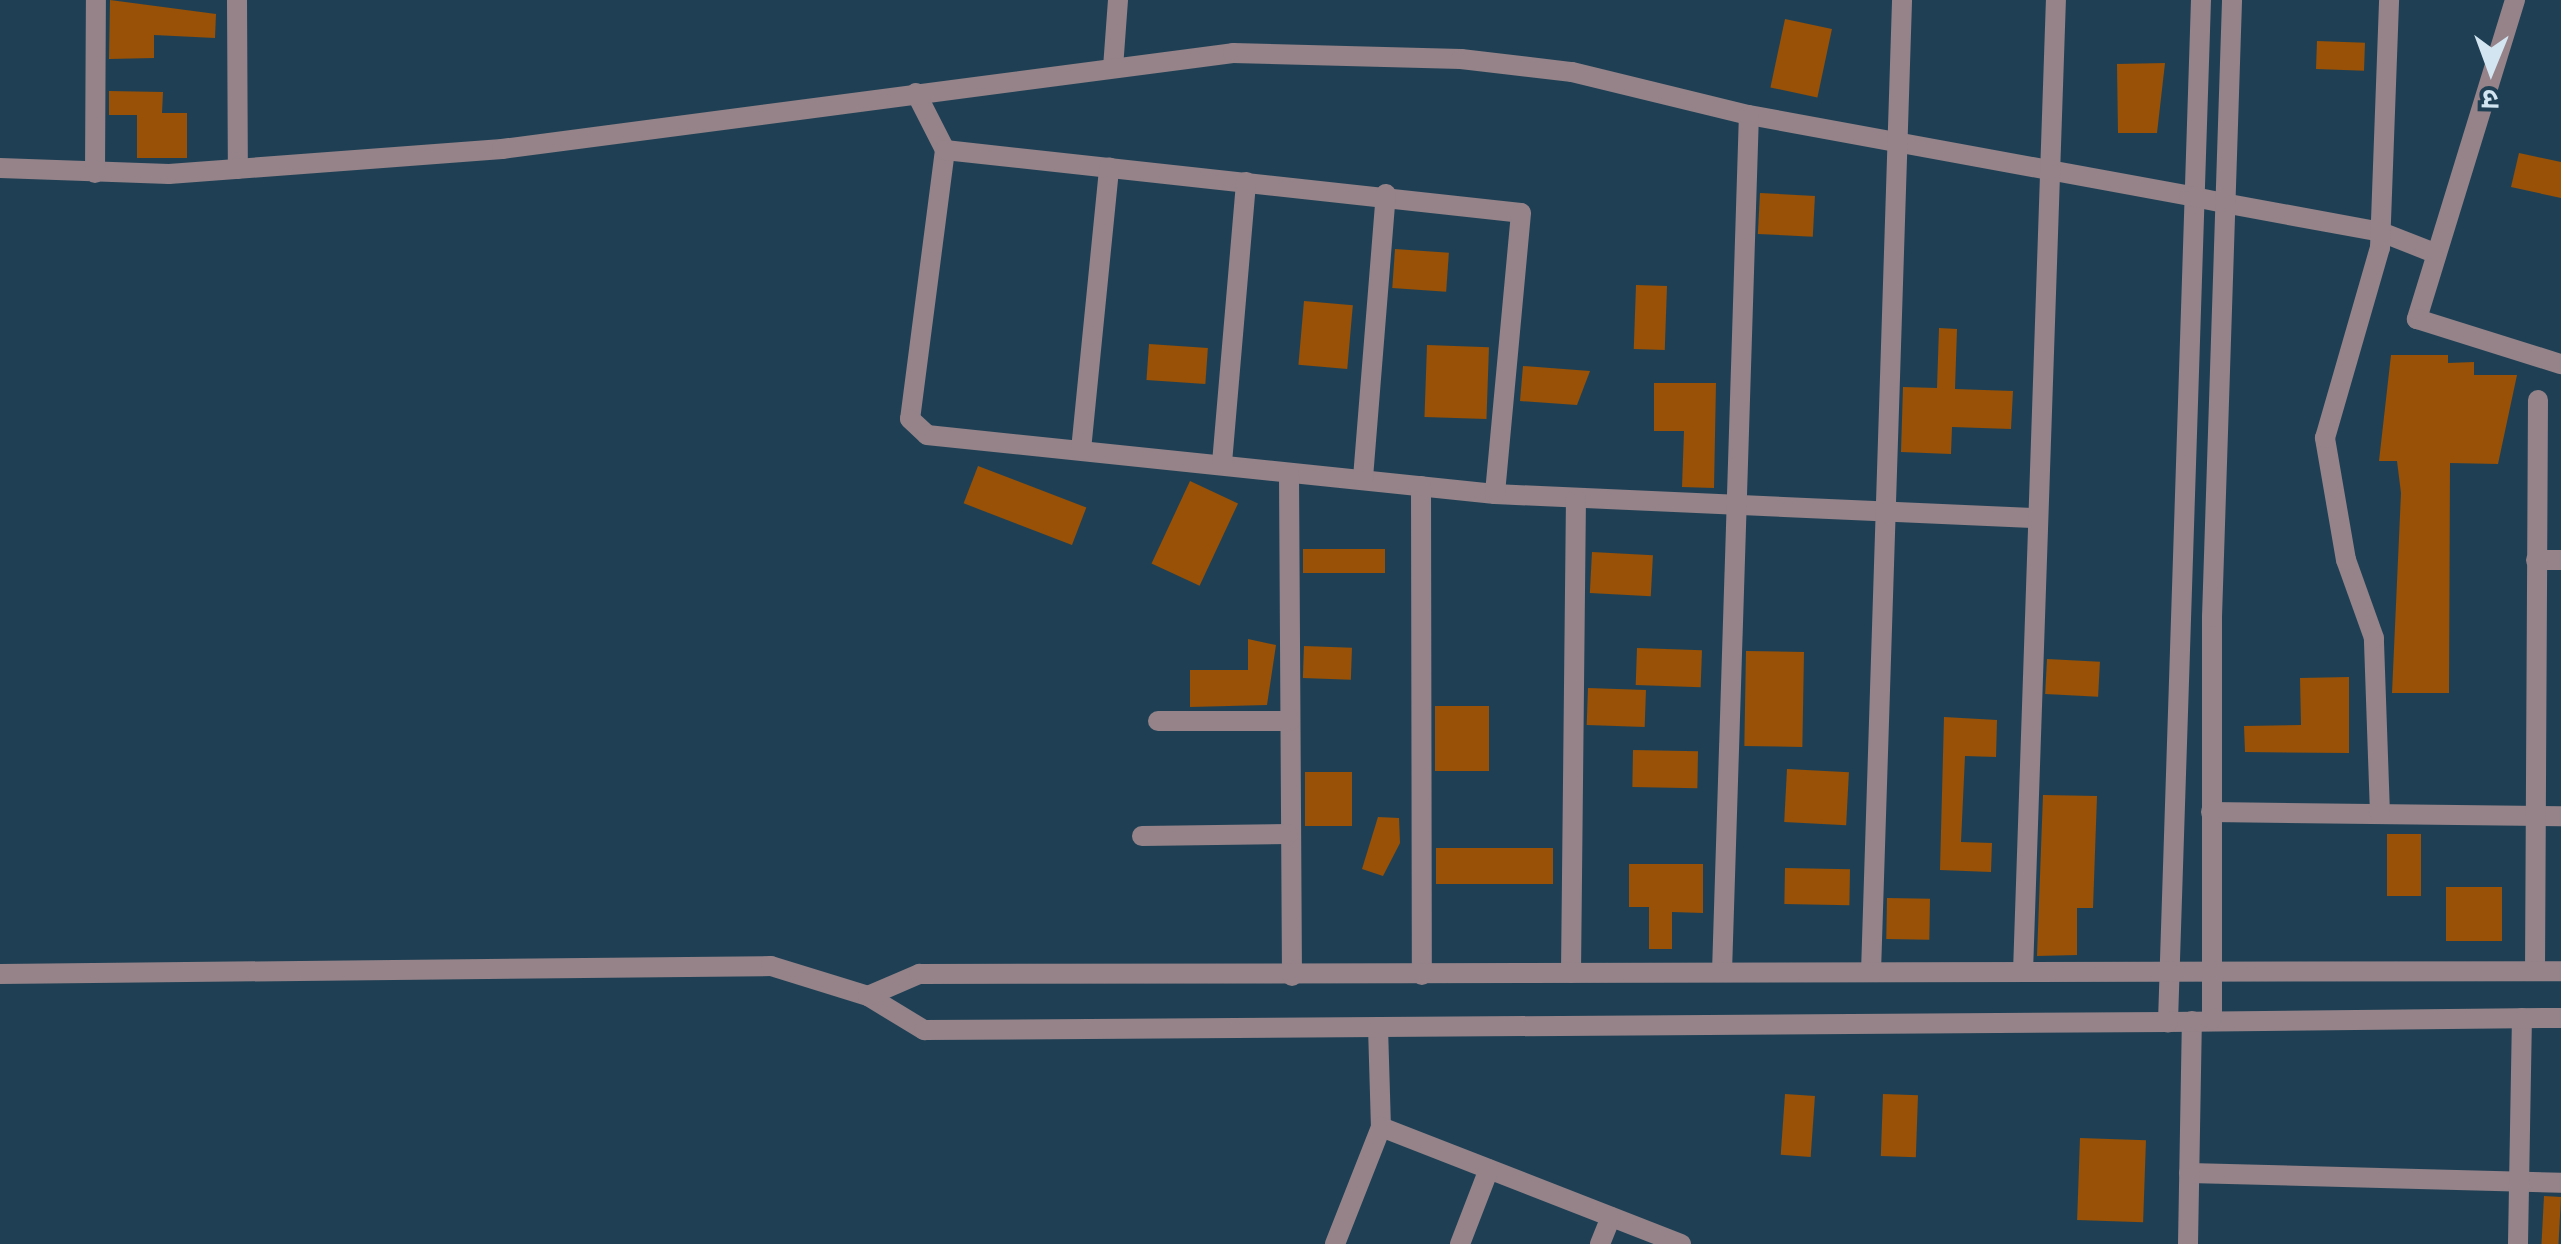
<!DOCTYPE html>
<meta charset="utf-8">
<style>
body{margin:0}
#map{position:relative;width:2561px;height:1244px;overflow:hidden;background:#1f4054;font-family:"Golos Text","Noto Sans Devanagari",sans-serif}
div>[style]{position:absolute}
[style*='--x']{left:calc(var(--x)*1px);top:calc(var(--y)*1px);width:calc(var(--w)*1px);rotate:calc(var(--a)*1deg)}
.building>*{inset:0;background:#985106;transform-origin:0 0}
.minor>*{height:20px;margin:-10px;padding:0 10px;transform-origin:10px;border-radius:10px;background:#958389}
.tertiary>*{height:20px;margin:-10px;padding:0 10px;transform-origin:10px;border-radius:10px;background:#958389}
span{translate:-50% -50%;white-space:nowrap;text-align:center;line-height:1.15;-webkit-text-stroke:8px #1f4054;paint-order:stroke}
.north{position:absolute;left:2441px;top:20px;width:100px;height:100px;-webkit-text-stroke:8px #1f4054;paint-order:stroke;rotate:181deg;font-size:28px;font-weight:700;line-height:40px;text-align:center;color:#d2e5f1}
.north::after{content:'';display:block;margin:auto;width:35px;height:45px;background:#d2e5f1;clip-path:polygon(50% 0,100% 100%,50% 72%,0 100%)}
</style>
<div id="map">
<div class="building">
<div style="clip-path:polygon(110px 0,216px 14px,215px 38px,154px 35px,154px 58px,109px 59px)"></div>
<div style="left:1785px;top:19px;width:48px;height:70px;rotate:12deg"></div>
<div style="left:2317px;top:41px;width:48px;height:28px;rotate:2deg"></div>
<div style="clip-path:polygon(2165px 63px,2157px 133px,2118px 133px,2117px 64px)"></div>
<div style="clip-path:polygon(109px 91px,163px 92px,162px 113px,187px 113px,187px 158px,137px 158px,137px 115px,109px 115px)"></div>
<div style="clip-path:polygon(2519px 153px,2561px 162px,2561px 198px,2511px 187px)"></div>
<div style="left:1760px;top:193px;width:55px;height:41px;rotate:3deg"></div>
<div style="left:1395px;top:249px;width:54px;height:39px;rotate:4deg"></div>
<div style="left:1636px;top:285px;width:31px;height:64px;rotate:2deg"></div>
<div style="left:1304px;top:301px;width:49px;height:64px;rotate:5deg"></div>
<div style="clip-path:polygon(1939px 328px,1957px 329px,1955px 389px,2013px 391px,2011px 429px,1952px 427px,1951px 454px,1901px 452px,1903px 387px,1937px 388px)"></div>
<div style="left:1149px;top:344px;width:59px;height:36px;rotate:4deg"></div>
<div style="left:1427px;top:345px;width:62px;height:72px;rotate:2deg"></div>
<div style="clip-path:polygon(2391px 355px,2448px 355px,2448px 363px,2474px 362px,2474px 375px,2517px 375px,2498px 464px,2450px 463px,2449px 693px,2392px 693px,2401px 493px,2397px 461px,2379px 461px)"></div>
<div style="clip-path:polygon(1523px 366px,1590px 371px,1577px 405px,1520px 401px)"></div>
<div style="clip-path:polygon(1654px 383px,1716px 383px,1714px 488px,1682px 487px,1684px 431px,1654px 431px)"></div>
<div style="left:978px;top:466px;width:116px;height:40px;rotate:21deg"></div>
<div style="left:1190px;top:481px;width:53px;height:91px;rotate:25deg"></div>
<div style="left:1303px;top:549px;width:82px;height:24px"></div>
<div style="left:1592px;top:552px;width:61px;height:41px;rotate:3deg"></div>
<div style="clip-path:polygon(1248px 639px,1276px 645px,1267px 705px,1190px 707px,1190px 670px,1248px 670px)"></div>
<div style="left:1304px;top:646px;width:48px;height:32px;rotate:2deg"></div>
<div style="left:1637px;top:648px;width:65px;height:37px;rotate:2deg"></div>
<div style="left:1746px;top:651px;width:58px;height:95px;rotate:1deg"></div>
<div style="left:2047px;top:659px;width:53px;height:35px;rotate:3deg"></div>
<div style="clip-path:polygon(2349px 677px,2349px 753px,2245px 752px,2244px 726px,2301px 725px,2300px 678px)"></div>
<div style="left:1588px;top:688px;width:58px;height:37px;rotate:2deg"></div>
<div style="left:1489px;top:706px;width:65px;height:54px;rotate:90deg"></div>
<div style="clip-path:polygon(1944px 717px,1997px 720px,1996px 757px,1965px 756px,1961px 842px,1992px 843px,1991px 872px,1940px 870px)"></div>
<div style="left:1633px;top:750px;width:65px;height:37px;rotate:1deg"></div>
<div style="left:1787px;top:769px;width:62px;height:53px;rotate:3deg"></div>
<div style="left:1305px;top:772px;width:47px;height:54px"></div>
<div style="clip-path:polygon(2043px 795px,2097px 796px,2093px 908px,2077px 908px,2077px 955px,2037px 956px)"></div>
<div style="clip-path:polygon(1378px 817px,1399px 818px,1400px 843px,1383px 876px,1362px 869px)"></div>
<div style="left:2387px;top:834px;width:34px;height:62px"></div>
<div style="left:1553px;top:848px;width:36px;height:117px;rotate:90deg"></div>
<div style="clip-path:polygon(1629px 864px,1703px 864px,1703px 913px,1672px 912px,1672px 949px,1649px 949px,1649px 907px,1629px 907px)"></div>
<div style="left:1785px;top:868px;width:65px;height:36px;rotate:1deg"></div>
<div style="left:2446px;top:887px;width:56px;height:54px"></div>
<div style="left:1887px;top:898px;width:43px;height:41px;rotate:1deg"></div>
<div style="left:1785px;top:1094px;width:30px;height:61px;rotate:4deg"></div>
<div style="left:1883px;top:1094px;width:35px;height:62px;rotate:2deg"></div>
<div style="left:2080px;top:1138px;width:66px;height:82px;rotate:2deg"></div>
<div style="left:2544px;top:1196px;width:17px;height:48px;rotate:3deg"></div>
</div>
<div class="minor">
<div style="--x:237;--y:0;--w:169;--a:89.7"></div>
<div style="--x:2515;--y:0;--w:334;--a:107.1"></div>
<div style="--x:2417;--y:319;--w:151;--a:17.4"></div>
<div style="--x:1113;--y:68;--w:68;--a:-85.8"></div>
<div style="--x:916;--y:93;--w:64;--a:63"></div>
<div style="--x:945;--y:150;--w:271;--a:97.4"></div>
<div style="--x:910;--y:419;--w:23;--a:43"></div>
<div style="--x:927;--y:435;--w:571;--a:5.93"></div>
<div style="--x:1495;--y:494;--w:538;--a:2.56"></div>
<div style="--x:945;--y:150;--w:579;--a:6.24"></div>
<div style="--x:1521;--y:213;--w:282;--a:95.3"></div>
<div style="--x:0;--y:168;--w:169;--a:2"></div>
<div style="--x:169;--y:174;--w:334;--a:-4.3"></div>
<div style="--x:502;--y:149;--w:737;--a:-7.48"></div>
<div style="--x:1233;--y:53;--w:228;--a:1.5"></div>
<div style="--x:1461;--y:59;--w:112;--a:6.7"></div>
<div style="--x:1572;--y:72;--w:182;--a:13.7"></div>
<div style="--x:1749;--y:115;--w:447;--a:10.4"></div>
<div style="--x:95;--y:173;--w:173;--a:-89.7"></div>
<div style="--x:2229;--y:204;--w:155;--a:10.4"></div>
<div style="--x:2381;--y:232;--w:55;--a:21.4"></div>
<div style="--x:1081;--y:450;--w:284;--a:-84.3"></div>
<div style="--x:1222;--y:463;--w:282;--a:-85.1"></div>
<div style="--x:1289;--y:474;--w:502;--a:89.66"></div>
<div style="--x:1363;--y:478;--w:285;--a:-85.4"></div>
<div style="--x:1421;--y:486;--w:489;--a:89.9"></div>
<div style="--x:2536;--y:560;--w:25;--a:0"></div>
<div style="--x:1158;--y:721;--w:132;--a:0"></div>
<div style="--x:2211;--y:812;--w:350;--a:0.7"></div>
<div style="--x:2380;--y:814;--w:176;--a:-92"></div>
<div style="--x:2374;--y:638;--w:83;--a:-109.7"></div>
<div style="--x:2346;--y:560;--w:124;--a:-99.8"></div>
<div style="--x:2325;--y:438;--w:198;--a:-73.9"></div>
<div style="--x:2380;--y:248;--w:248;--a:-87.9"></div>
<div style="--x:1142;--y:836;--w:146;--a:-0.8"></div>
<div style="--x:2535;--y:971;--w:571;--a:-89.7"></div>
<div style="--x:1722;--y:972;--w:857;--a:-88.2"></div>
<div style="--x:1871;--y:972;--w:972;--a:-88.17"></div>
<div style="--x:2023;--y:972;--w:973;--a:-88.06"></div>
<div style="--x:1571;--y:973;--w:474;--a:-89.4"></div>
<div style="--x:1378;--y:1027;--w:100;--a:88.3"></div>
<div style="--x:1381;--y:1127;--w:322;--a:21.3"></div>
<div style="--x:2189;--y:1173;--w:372;--a:1.5"></div>
<div style="--x:1335;--y:1244;--w:126;--a:-68.5"></div>
<div style="--x:1460;--y:1244;--w:80;--a:-68.9"></div>
<div style="--x:1600;--y:1244;--w:29;--a:-68"></div>
<div style="--x:2188;--y:1244;--w:223;--a:-89"></div>
<div style="--x:2518;--y:1244;--w:226;--a:-89"></div>
</div>
<div class="tertiary">
<div style="--x:2201;--y:0;--w:1023;--a:91.85"></div>
<div style="--x:2168;--y:1022;--w:393;--a:-0.6"></div>
<div style="--x:2189;--y:196;--w:41;--a:11.3"></div>
<div style="--x:0;--y:974;--w:771;--a:-0.59"></div>
<div style="--x:771;--y:966;--w:102;--a:17.2"></div>
<div style="--x:868;--y:996;--w:66;--a:31.3"></div>
<div style="--x:924;--y:1030;--w:1244;--a:-0.37"></div>
<div style="--x:868;--y:996;--w:56;--a:-23.3"></div>
<div style="--x:919;--y:974;--w:1642;--a:-0.1"></div>
<div style="--x:2212;--y:1020;--w:403;--a:-90"></div>
<div style="--x:2212;--y:617;--w:617;--a:-88.14"></div>
</div>
<div class="north">उ</div>
</div>
